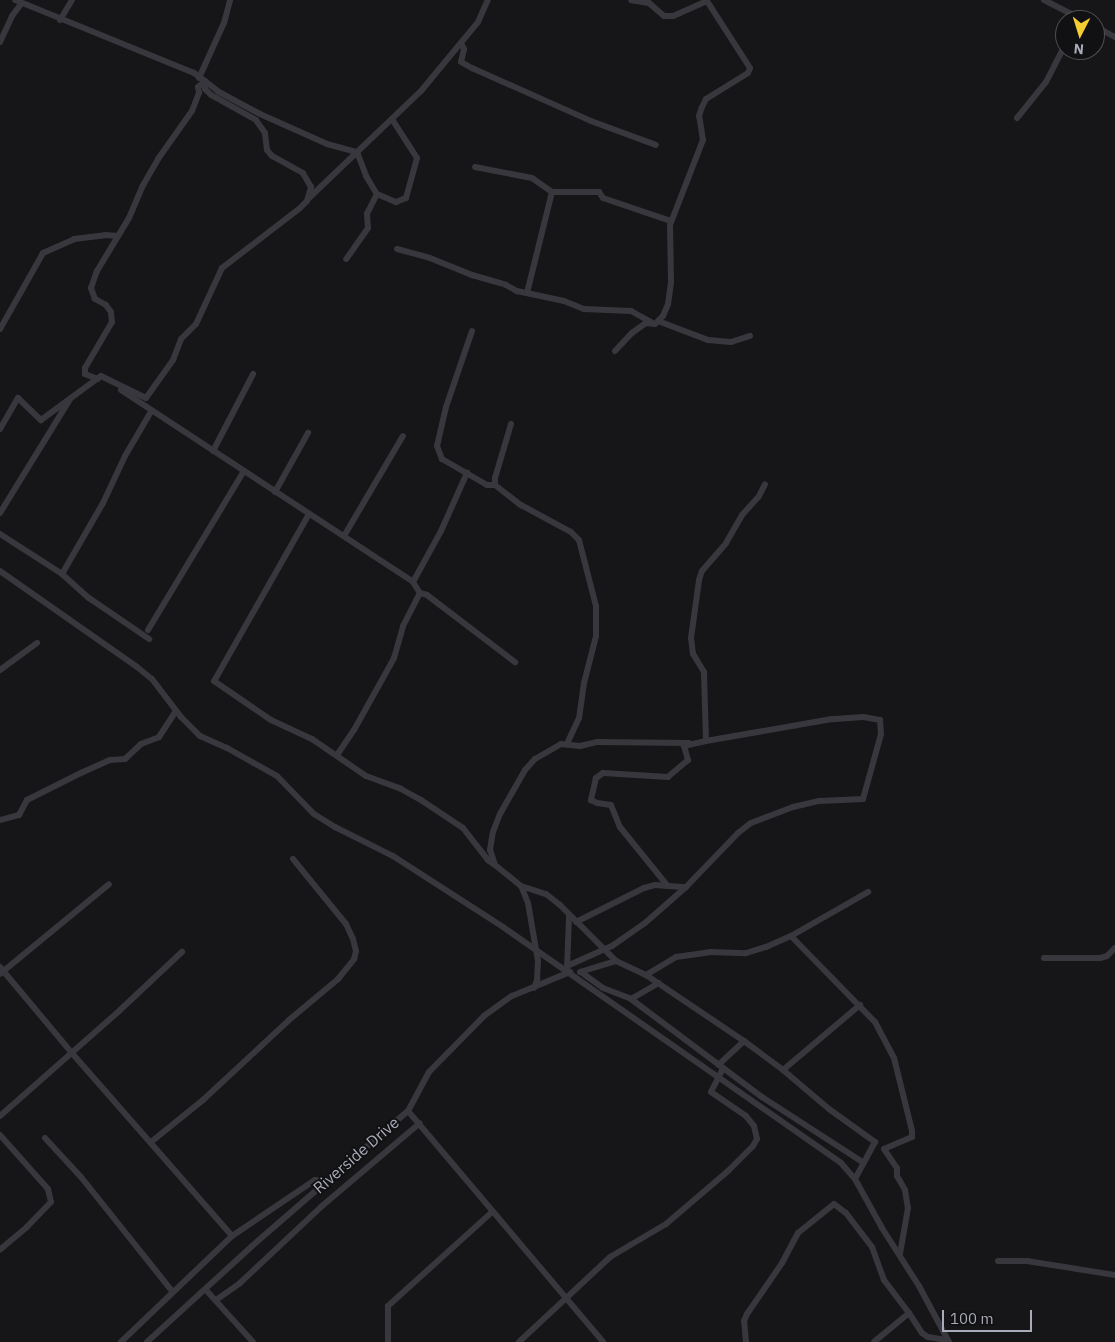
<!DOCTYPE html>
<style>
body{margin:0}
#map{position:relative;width:1115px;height:1342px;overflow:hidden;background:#161618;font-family:"IBM Plex Sans",sans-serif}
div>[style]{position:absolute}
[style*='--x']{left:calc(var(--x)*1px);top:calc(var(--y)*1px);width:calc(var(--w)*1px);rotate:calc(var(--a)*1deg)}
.street>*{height:6px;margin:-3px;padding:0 3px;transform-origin:3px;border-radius:3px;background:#37373d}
span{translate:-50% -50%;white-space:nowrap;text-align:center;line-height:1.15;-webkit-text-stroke:4px #111113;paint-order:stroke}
.street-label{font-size:16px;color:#a8abb8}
.north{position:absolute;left:1055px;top:10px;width:50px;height:50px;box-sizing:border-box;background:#111113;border:1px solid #4d4f55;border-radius:50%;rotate:185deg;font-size:14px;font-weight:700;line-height:20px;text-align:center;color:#a8abb8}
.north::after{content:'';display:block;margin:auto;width:18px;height:22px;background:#f6cd30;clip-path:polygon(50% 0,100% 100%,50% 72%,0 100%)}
.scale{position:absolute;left:942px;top:1310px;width:90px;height:22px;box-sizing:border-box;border:2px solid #a8abb8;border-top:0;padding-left:6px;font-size:15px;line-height:18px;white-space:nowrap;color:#a8abb8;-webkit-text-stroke:4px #111113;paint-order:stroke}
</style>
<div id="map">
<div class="street">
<div style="--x:1044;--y:0;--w:44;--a:27.1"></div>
<div style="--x:60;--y:20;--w:23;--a:-59"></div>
<div style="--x:1095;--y:26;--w:23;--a:29"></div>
<div style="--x:0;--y:42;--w:29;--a:-65"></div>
<div style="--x:12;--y:16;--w:15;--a:-53"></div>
<div style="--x:461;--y:43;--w:7;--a:63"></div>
<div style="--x:464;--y:49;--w:13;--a:103"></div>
<div style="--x:461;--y:62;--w:13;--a:29"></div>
<div style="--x:472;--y:68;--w:130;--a:24"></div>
<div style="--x:591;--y:121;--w:69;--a:20.3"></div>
<div style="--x:199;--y:78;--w:60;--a:-65.6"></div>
<div style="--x:224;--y:23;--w:24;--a:-75"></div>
<div style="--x:1017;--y:118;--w:46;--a:-51.1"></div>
<div style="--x:1046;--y:82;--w:42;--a:-62.8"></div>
<div style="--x:475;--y:167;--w:58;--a:10.9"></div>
<div style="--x:532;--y:178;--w:24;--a:35"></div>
<div style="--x:377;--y:194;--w:21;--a:23"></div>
<div style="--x:396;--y:202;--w:11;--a:-22"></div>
<div style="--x:406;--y:198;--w:41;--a:-74.6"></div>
<div style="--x:417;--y:158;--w:46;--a:-122.7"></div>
<div style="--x:309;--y:198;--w:155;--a:-43.7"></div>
<div style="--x:421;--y:91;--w:89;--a:-50.4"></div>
<div style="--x:478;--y:22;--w:24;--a:-66"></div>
<div style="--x:397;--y:249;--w:34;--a:15"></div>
<div style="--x:430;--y:258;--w:45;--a:22"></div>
<div style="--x:472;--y:275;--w:35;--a:16"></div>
<div style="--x:506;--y:285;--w:13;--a:29"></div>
<div style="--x:517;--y:291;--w:48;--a:12"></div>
<div style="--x:564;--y:301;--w:22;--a:22"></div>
<div style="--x:584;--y:309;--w:47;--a:2.4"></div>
<div style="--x:631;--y:311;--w:23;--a:29"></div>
<div style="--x:527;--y:293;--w:104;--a:-76.1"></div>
<div style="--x:552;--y:192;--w:47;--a:0"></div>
<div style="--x:599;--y:192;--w:7;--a:56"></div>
<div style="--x:603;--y:198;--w:72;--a:18.7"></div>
<div style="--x:658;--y:321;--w:53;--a:20.8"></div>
<div style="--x:708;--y:340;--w:23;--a:5"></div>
<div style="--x:731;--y:342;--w:20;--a:-18"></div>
<div style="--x:0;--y:329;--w:87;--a:-60.5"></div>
<div style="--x:43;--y:253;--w:34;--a:-24"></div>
<div style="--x:74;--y:239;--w:31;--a:-7"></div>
<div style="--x:105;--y:235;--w:13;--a:4"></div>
<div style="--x:472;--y:331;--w:80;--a:108.9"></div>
<div style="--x:446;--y:407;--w:40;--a:103"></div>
<div style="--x:437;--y:446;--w:14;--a:69"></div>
<div style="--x:442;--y:459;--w:52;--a:30"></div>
<div style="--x:487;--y:485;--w:8;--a:0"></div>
<div style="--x:615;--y:351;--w:25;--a:-47"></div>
<div style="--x:632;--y:333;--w:17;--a:-36"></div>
<div style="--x:646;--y:323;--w:9;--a:6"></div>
<div style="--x:655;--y:324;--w:11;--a:-45"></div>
<div style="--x:663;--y:316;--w:13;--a:-67"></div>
<div style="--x:668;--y:304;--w:22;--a:-82"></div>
<div style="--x:671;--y:282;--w:57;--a:-91"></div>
<div style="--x:670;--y:225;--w:91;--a:-68.8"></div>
<div style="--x:703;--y:140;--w:24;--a:-99"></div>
<div style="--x:699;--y:116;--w:9;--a:-72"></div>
<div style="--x:702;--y:107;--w:9;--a:-63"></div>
<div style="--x:706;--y:99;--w:49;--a:-31.8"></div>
<div style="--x:748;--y:73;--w:5;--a:-68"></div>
<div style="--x:750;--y:68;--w:80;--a:-122.7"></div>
<div style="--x:707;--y:1;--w:37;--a:156"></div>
<div style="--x:673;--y:16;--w:9;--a:180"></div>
<div style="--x:664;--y:16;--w:20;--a:-139"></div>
<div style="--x:649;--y:3;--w:18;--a:-171"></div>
<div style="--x:98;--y:379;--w:14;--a:-159"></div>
<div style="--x:85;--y:374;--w:6;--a:-90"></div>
<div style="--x:85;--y:368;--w:53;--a:-59.6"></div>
<div style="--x:112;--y:322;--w:10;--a:-96"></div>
<div style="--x:111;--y:312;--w:9;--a:-126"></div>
<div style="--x:106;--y:305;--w:13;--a:-151"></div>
<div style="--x:95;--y:299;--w:12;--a:-110"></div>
<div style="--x:91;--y:288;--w:18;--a:-71"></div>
<div style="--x:97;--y:271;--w:62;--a:-58.9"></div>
<div style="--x:129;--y:218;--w:34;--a:-67"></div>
<div style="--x:142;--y:187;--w:32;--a:-60"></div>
<div style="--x:158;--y:159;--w:59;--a:-54.7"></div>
<div style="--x:192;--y:111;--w:19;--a:-69"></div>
<div style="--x:199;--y:93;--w:6;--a:-99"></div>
<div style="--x:198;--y:87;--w:9;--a:-41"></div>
<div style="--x:205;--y:81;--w:18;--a:38"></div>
<div style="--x:219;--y:92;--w:47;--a:28.2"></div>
<div style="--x:260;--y:114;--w:73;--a:24.1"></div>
<div style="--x:327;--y:144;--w:31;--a:15"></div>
<div style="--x:357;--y:152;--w:26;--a:69"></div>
<div style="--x:366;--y:176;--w:21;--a:59"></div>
<div style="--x:377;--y:194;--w:22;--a:117"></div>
<div style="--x:367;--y:214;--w:14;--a:86"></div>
<div style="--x:368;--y:228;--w:38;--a:125"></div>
<div style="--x:121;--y:390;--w:349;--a:33.3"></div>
<div style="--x:413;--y:582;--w:13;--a:58"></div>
<div style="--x:420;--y:593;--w:7;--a:16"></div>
<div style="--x:427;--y:595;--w:111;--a:37.3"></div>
<div style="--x:511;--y:424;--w:56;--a:106.5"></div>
<div style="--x:495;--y:478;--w:7;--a:90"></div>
<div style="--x:495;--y:485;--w:33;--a:38"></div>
<div style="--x:521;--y:505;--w:57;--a:28.4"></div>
<div style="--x:571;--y:532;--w:11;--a:45"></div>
<div style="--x:579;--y:540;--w:68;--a:75.6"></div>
<div style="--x:596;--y:606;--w:30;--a:90"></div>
<div style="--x:596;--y:636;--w:49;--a:104.3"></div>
<div style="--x:584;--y:683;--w:35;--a:98"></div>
<div style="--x:579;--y:718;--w:29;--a:115"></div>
<div style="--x:0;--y:429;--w:36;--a:-60"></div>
<div style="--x:18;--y:398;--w:32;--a:44"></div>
<div style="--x:41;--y:420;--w:74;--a:-36.3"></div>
<div style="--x:101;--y:376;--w:50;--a:26.1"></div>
<div style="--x:146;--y:398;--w:47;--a:-54.6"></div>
<div style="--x:173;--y:360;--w:22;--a:-69"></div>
<div style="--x:181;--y:339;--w:21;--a:-45"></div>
<div style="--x:196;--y:324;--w:62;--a:-65.1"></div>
<div style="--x:222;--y:268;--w:97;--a:-37.5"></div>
<div style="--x:299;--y:209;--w:11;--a:-45"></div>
<div style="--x:307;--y:201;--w:15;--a:-74"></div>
<div style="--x:311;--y:187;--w:16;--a:-120"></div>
<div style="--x:303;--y:173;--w:35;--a:-151"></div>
<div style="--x:272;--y:156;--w:8;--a:-130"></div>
<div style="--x:267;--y:150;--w:17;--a:-97"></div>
<div style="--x:265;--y:133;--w:16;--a:-125"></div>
<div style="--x:256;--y:120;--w:51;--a:-150.9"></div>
<div style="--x:211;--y:95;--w:8;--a:-135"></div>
<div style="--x:205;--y:89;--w:8;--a:-90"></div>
<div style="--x:205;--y:81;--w:14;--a:-144"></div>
<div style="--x:194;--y:73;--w:193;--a:-157.8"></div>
<div style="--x:213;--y:451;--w:87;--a:-62.5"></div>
<div style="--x:275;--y:492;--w:68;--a:-60.8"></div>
<div style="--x:0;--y:513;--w:134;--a:-58.4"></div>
<div style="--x:309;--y:514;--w:192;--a:119.6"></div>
<div style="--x:214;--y:681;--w:69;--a:34.4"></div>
<div style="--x:271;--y:720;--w:45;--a:24.9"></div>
<div style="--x:312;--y:739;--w:65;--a:34.4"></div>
<div style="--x:366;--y:776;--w:37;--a:20"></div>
<div style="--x:401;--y:789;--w:23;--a:29"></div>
<div style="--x:421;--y:800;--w:50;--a:33.7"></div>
<div style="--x:463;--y:828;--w:41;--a:52"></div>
<div style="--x:488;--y:860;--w:9;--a:36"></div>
<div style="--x:0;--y:534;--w:74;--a:32.8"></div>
<div style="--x:62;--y:574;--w:36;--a:42"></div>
<div style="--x:89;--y:598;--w:73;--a:34.3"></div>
<div style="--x:344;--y:536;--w:116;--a:-59.5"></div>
<div style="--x:0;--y:571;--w:167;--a:35"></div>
<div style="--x:137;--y:667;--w:19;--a:39"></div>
<div style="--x:152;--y:679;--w:48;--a:52.7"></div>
<div style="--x:181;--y:717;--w:27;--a:45"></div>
<div style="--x:200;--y:736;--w:30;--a:24"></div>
<div style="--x:227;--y:748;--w:57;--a:29.2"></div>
<div style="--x:277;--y:776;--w:53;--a:45.8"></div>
<div style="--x:314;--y:814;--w:25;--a:32"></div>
<div style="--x:335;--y:827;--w:65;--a:26.6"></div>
<div style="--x:393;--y:856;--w:131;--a:32.8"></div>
<div style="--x:503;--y:927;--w:412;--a:34.9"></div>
<div style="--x:841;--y:1163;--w:21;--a:49"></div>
<div style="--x:855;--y:1179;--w:56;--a:61.1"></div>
<div style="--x:882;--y:1228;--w:69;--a:57.5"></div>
<div style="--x:919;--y:1286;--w:64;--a:61.8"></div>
<div style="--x:62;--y:574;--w:82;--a:-60"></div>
<div style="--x:103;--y:503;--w:52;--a:-64.9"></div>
<div style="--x:125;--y:456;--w:53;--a:-59.6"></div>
<div style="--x:413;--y:582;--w:58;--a:-61.2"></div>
<div style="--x:441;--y:531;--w:64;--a:-65.9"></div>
<div style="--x:148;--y:630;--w:186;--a:-58.9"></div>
<div style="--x:0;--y:670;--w:46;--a:-36.1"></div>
<div style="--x:706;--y:741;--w:69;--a:-91.7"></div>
<div style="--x:704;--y:672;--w:21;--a:-121"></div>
<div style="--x:693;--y:654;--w:16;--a:-97"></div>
<div style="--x:691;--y:638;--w:59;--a:-82.1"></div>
<div style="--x:699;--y:580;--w:9;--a:-72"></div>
<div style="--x:702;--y:571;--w:37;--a:-49"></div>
<div style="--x:726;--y:543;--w:32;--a:-60"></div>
<div style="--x:742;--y:515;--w:25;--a:-48"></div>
<div style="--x:759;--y:496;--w:13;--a:-63"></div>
<div style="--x:337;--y:755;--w:30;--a:-56"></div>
<div style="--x:354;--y:730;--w:82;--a:-60.9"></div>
<div style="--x:394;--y:658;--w:33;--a:-74"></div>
<div style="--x:403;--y:626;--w:37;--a:-63"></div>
<div style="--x:0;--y:820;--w:20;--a:-15"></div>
<div style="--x:19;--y:815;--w:17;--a:-62"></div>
<div style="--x:27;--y:800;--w:63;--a:-26.6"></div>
<div style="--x:83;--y:772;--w:30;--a:-24"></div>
<div style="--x:110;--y:760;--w:15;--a:-4"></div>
<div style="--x:125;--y:759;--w:22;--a:-43"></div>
<div style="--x:141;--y:744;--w:19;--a:-21"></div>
<div style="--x:159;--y:737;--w:31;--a:-57"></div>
<div style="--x:521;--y:886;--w:26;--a:18"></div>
<div style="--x:546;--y:894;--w:18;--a:38"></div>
<div style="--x:560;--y:905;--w:79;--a:45"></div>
<div style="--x:616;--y:961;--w:33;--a:25"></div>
<div style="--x:646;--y:975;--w:118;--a:34"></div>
<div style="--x:744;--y:1041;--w:35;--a:137"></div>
<div style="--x:576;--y:922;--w:76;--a:-26.6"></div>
<div style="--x:644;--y:888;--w:11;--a:-15"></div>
<div style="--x:655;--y:885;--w:31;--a:4"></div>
<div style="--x:791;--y:936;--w:120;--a:45.7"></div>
<div style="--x:875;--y:1022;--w:41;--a:62.2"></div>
<div style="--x:894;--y:1058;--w:75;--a:76.1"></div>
<div style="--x:912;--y:1131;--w:6;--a:90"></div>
<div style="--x:912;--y:1137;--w:30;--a:157"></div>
<div style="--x:884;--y:1149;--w:23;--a:56"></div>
<div style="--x:897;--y:1168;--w:8;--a:90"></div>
<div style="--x:897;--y:1176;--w:16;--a:60"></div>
<div style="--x:905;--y:1190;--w:18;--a:81"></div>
<div style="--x:908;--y:1208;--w:47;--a:99.9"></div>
<div style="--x:1044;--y:958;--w:56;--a:0"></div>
<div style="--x:1100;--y:958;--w:7;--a:-16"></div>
<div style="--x:1107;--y:956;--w:11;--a:-45"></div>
<div style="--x:567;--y:966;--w:49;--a:-24"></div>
<div style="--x:612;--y:946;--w:40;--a:-34.9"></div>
<div style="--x:645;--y:923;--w:55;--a:-41.3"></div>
<div style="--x:686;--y:887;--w:75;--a:-46.1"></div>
<div style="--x:738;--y:833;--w:16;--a:-38"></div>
<div style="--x:751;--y:823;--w:45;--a:-20.9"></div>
<div style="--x:793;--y:807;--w:28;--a:-13"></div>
<div style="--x:820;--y:801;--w:43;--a:-2.7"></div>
<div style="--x:863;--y:799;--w:67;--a:-74.5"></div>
<div style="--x:881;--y:734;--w:14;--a:-94"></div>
<div style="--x:880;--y:720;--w:17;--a:-170"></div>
<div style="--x:863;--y:717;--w:31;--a:176"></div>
<div style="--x:832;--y:719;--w:128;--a:170.1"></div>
<div style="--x:706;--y:741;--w:23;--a:167"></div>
<div style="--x:684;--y:746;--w:15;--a:74"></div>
<div style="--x:688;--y:760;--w:26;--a:140"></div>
<div style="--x:668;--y:777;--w:65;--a:-176.5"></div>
<div style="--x:603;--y:773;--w:9;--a:144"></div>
<div style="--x:596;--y:778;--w:23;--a:103"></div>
<div style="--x:591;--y:800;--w:7;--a:27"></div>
<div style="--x:597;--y:803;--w:14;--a:8"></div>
<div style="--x:611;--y:805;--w:24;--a:68"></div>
<div style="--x:620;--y:827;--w:75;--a:51"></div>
<div style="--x:0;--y:967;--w:111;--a:50.1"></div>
<div style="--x:71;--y:1052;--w:244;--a:48.8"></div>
<div style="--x:567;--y:969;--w:53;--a:-87.8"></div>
<div style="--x:580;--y:972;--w:38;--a:-17"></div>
<div style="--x:581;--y:972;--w:27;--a:36"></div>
<div style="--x:603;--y:988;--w:30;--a:21"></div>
<div style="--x:631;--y:999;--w:164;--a:36.8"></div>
<div style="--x:762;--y:1097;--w:121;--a:32.9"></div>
<div style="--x:0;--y:974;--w:141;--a:-39.5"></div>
<div style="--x:646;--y:975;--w:35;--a:-31"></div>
<div style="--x:676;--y:957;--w:34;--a:-8"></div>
<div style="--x:710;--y:952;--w:36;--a:2"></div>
<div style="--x:746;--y:953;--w:21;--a:-17"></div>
<div style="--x:766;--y:947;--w:27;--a:-24"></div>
<div style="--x:791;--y:936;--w:89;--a:-29.7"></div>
<div style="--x:534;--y:988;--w:9;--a:-69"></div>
<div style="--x:537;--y:980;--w:19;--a:-87"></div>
<div style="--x:538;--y:961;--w:59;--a:-99.8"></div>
<div style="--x:528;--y:903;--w:18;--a:-112"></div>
<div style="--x:521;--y:886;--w:33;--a:-141"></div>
<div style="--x:495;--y:865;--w:16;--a:-108"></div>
<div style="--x:490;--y:850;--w:18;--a:-81"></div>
<div style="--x:493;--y:832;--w:19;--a:-69"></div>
<div style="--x:500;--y:814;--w:51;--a:-60.4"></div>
<div style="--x:525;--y:770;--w:15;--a:-48"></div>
<div style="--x:535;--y:759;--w:30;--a:-30"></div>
<div style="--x:561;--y:744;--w:19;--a:6"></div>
<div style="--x:580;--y:746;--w:17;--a:-13"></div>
<div style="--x:597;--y:742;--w:92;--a:0.6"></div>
<div style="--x:631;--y:999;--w:32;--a:-30"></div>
<div style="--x:744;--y:1041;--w:49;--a:36.6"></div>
<div style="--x:783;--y:1070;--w:60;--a:40.3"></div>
<div style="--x:829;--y:1109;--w:57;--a:35.7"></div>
<div style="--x:875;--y:1142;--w:42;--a:118.4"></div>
<div style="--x:783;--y:1070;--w:101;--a:-40.2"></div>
<div style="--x:408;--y:1111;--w:44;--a:-61.7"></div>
<div style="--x:429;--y:1072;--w:78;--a:-45.5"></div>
<div style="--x:484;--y:1016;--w:34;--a:-36"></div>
<div style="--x:512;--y:996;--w:63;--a:-22.5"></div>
<div style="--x:0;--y:1116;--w:157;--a:-41.4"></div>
<div style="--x:118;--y:1012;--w:88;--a:-43.2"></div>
<div style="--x:0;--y:1135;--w:72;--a:48.4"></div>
<div style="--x:48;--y:1189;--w:13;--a:77"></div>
<div style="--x:51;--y:1202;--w:35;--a:134"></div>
<div style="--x:27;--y:1227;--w:35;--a:140"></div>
<div style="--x:45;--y:1138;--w:53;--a:47.3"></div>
<div style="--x:81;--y:1177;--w:146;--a:51.4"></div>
<div style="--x:151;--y:1142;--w:67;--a:-38.9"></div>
<div style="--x:203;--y:1100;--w:117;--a:-42.9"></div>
<div style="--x:289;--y:1020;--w:64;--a:-39.9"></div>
<div style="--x:338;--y:979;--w:26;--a:-51"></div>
<div style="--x:354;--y:959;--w:8;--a:-76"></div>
<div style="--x:356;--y:951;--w:12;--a:-104"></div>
<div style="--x:353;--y:939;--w:17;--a:-115"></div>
<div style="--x:346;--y:924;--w:84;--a:-129.2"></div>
<div style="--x:998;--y:1261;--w:29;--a:0"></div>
<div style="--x:1027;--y:1261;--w:89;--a:9"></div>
<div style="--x:206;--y:1290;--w:70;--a:47.9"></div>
<div style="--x:216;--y:1300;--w:29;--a:-35"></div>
<div style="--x:240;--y:1283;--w:112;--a:-43.2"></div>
<div style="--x:322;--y:1206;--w:128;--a:-40.3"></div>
<div style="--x:909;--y:1313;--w:24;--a:57"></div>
<div style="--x:922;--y:1333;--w:7;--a:34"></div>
<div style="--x:928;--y:1337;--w:20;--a:9"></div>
<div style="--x:121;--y:1342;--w:153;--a:-43.7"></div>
<div style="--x:232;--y:1236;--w:100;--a:-34"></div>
<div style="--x:315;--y:1180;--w:11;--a:5"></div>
<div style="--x:147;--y:1342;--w:142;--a:-42.4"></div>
<div style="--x:252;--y:1246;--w:206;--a:-40.9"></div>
<div style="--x:408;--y:1111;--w:302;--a:49.8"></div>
<div style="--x:388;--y:1342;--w:36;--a:-90"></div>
<div style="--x:388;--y:1306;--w:140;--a:-42.1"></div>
<div style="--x:519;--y:1342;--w:125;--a:-43"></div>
<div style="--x:610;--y:1257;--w:65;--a:-30.5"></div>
<div style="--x:666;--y:1224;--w:82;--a:-40.5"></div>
<div style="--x:728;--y:1171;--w:35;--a:-45"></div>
<div style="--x:753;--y:1146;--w:8;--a:-60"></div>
<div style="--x:757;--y:1139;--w:13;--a:-103"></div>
<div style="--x:754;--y:1126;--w:13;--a:-129"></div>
<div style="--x:746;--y:1116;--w:42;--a:-145.6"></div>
<div style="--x:711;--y:1092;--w:27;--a:-63"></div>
<div style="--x:746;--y:1342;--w:21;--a:-95"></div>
<div style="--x:744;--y:1321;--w:8;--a:-67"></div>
<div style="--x:747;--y:1314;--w:62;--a:-55.5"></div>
<div style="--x:782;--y:1263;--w:34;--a:-62"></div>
<div style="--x:798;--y:1233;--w:46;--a:-38.9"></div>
<div style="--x:834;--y:1204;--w:15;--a:37"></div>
<div style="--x:846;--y:1213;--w:43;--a:52.6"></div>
<div style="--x:872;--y:1247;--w:35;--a:70"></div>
<div style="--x:884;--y:1280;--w:41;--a:52.9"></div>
<div style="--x:909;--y:1313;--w:45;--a:140.4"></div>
</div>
<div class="street-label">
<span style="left:356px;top:1155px;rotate:-41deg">Riverside Drive</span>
</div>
<div class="north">N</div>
<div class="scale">100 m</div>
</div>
